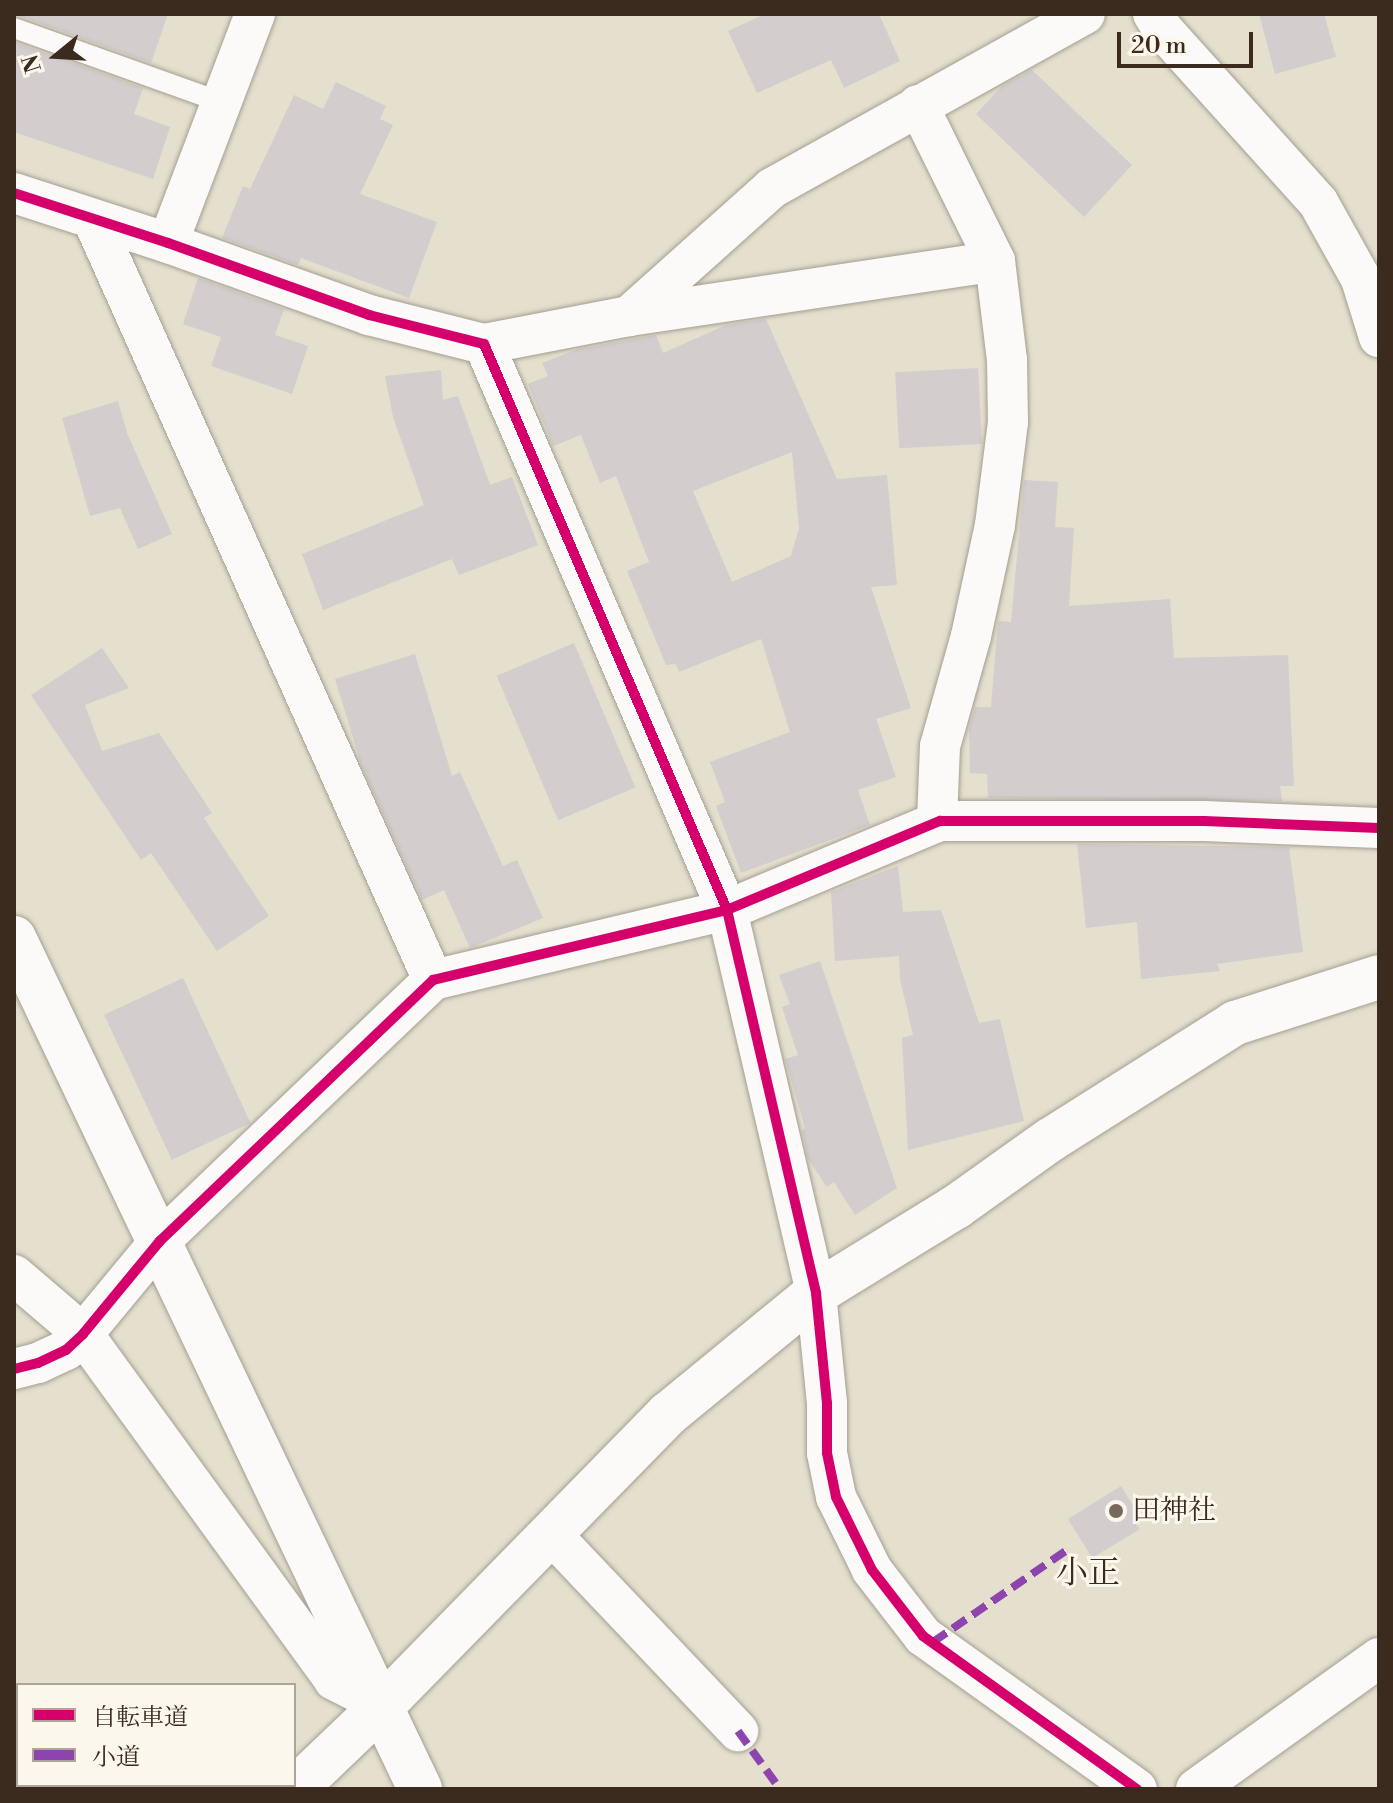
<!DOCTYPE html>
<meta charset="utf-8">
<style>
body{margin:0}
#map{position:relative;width:1393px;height:1803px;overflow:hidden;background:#e5dfce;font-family:"Libre Bodoni","Noto Serif JP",serif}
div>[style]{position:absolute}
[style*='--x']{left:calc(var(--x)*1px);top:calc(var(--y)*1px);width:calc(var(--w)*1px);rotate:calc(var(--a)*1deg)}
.building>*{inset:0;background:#d3cdcd;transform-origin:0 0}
.roads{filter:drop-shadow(0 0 2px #a49f93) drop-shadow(0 0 2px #a49f93)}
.service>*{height:20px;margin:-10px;padding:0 10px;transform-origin:10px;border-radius:10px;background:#fbfaf8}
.minor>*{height:40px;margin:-20px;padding:0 20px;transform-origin:20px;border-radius:20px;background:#fbfaf8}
.tertiary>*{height:44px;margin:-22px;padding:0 22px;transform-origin:22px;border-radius:22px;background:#fbfaf8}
.quiet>*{height:8px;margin-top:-4px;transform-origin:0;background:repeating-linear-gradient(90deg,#8e44ad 0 16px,transparent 0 24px)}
.cycleway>*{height:10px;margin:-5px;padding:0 5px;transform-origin:5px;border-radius:5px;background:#d6006c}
.dots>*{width:22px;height:22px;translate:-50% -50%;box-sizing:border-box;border:4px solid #fbf7ec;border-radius:50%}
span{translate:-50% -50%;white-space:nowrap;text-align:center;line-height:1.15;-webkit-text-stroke:6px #fbf7ec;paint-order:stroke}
.poi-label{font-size:28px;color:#3b2a1e}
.left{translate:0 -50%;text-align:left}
.quarter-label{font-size:32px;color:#3b2a1e}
.frame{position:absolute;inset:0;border:16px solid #3b2a1e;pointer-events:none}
.legend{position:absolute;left:16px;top:1683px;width:280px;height:104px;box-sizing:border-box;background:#fbf7ec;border:2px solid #aea59a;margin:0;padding:10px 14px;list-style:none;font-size:24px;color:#3b2a1e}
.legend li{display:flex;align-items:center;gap:16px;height:40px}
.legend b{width:40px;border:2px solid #aea59a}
.north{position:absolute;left:16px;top:16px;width:80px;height:80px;-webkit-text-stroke:6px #fbf7ec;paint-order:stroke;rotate:252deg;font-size:22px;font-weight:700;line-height:32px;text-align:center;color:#3b2a1e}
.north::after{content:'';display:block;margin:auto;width:28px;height:36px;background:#3b2a1e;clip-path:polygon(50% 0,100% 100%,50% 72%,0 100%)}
.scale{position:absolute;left:1117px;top:32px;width:136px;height:36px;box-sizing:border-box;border:4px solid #3b2a1e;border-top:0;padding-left:10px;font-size:24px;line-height:28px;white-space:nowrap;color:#3b2a1e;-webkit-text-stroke:6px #fbf7ec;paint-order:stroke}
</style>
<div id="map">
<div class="building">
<div style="clip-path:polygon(14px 14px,168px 14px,151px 63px)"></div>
<div style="clip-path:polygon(765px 14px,879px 14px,900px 61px,844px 88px,831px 60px,757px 93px,728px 31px)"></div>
<div style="clip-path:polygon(1259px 14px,1324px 14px,1336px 57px,1275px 74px)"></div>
<div style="clip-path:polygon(14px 42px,143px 88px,134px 114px,170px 127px,153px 179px,14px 132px)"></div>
<div style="clip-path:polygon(1032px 70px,1132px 165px,1084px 217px,976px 114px,1002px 86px)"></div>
<div style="clip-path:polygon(336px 82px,386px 106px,380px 119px,393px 125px,360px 194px,437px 222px,409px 298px,301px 258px,298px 265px,222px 238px,243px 186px,250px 189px,294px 95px,323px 109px)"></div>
<div style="clip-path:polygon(198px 278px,284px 309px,275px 335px,308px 346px,292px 394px,211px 366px,221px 337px,183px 324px)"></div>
<div style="clip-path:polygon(evenodd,766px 319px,837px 479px,887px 475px,897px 585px,871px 587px,911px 708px,876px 719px,896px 777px,858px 790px,870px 825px,741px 873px,716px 806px,725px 802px,710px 762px,790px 732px,761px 639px,679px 672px,676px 664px,666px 665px,627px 571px,649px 562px,616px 476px,600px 483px,581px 435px,553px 446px,528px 384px,548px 376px,542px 363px,578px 349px,656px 335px,663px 353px,726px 325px,766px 319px,792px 452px,799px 528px,791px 556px,732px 582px,693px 491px,792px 452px)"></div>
<div style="left:978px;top:368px;width:76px;height:83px;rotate:87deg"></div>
<div style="clip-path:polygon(441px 370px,443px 400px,458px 396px,490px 485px,512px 477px,538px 545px,459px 575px,452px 559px,323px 610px,302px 554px,424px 505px,393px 417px,385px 376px)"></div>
<div style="clip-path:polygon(118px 401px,127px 433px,172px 534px,138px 549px,120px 508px,90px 516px,62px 418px)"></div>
<div style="clip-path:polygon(1024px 480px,1058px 482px,1055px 527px,1074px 528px,1069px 606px,1170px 599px,1174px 658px,1288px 655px,1294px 786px,1280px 786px,1282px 801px,988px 798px,987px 774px,970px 773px,969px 728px,975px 707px,991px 707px,998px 621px,1011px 622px)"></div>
<div style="left:574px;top:643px;width:157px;height:84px;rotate:67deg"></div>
<div style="clip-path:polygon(102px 648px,129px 688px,85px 705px,102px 751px,159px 733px,212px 813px,204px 818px,269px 916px,217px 951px,151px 853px,141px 860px,31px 695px)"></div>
<div style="clip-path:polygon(415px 654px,452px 776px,460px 772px,503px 866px,517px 860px,543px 918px,470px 948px,444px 890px,422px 900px,361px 764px,335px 679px)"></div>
<div style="clip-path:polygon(1077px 844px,1289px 847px,1303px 952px,1217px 964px,1220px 971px,1141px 979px,1137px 922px,1086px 928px)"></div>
<div style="clip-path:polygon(898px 866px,903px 912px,941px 910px,979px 1023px,1000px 1019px,1024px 1121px,908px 1150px,902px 1038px,913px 1035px,900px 979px,899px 956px,835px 961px,831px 892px)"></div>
<div style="clip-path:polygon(820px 961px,897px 1188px,855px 1215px,834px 1182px,827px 1187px,808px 1159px,802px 1130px,805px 1128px,785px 1059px,798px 1055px,782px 1007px,790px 1004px,779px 975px)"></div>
<div style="left:183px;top:978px;width:160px;height:87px;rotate:65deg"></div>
<div style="clip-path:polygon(1121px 1486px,1140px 1517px,1134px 1521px,1140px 1529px,1092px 1558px,1068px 1519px)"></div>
</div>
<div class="roads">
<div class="service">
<div style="--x:14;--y:28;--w:220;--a:19.7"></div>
</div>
<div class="minor">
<div style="--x:1153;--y:14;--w:19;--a:58"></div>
<div style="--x:1163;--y:30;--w:232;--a:48"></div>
<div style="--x:1318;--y:202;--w:88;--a:60.8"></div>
<div style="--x:1361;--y:279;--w:61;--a:72.8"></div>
<div style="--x:918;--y:105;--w:174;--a:63.7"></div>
<div style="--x:995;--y:261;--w:100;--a:83.1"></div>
<div style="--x:1007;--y:360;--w:62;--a:89.1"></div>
<div style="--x:1008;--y:422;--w:104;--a:97.2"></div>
<div style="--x:995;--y:525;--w:114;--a:102.2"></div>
<div style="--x:971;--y:636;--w:114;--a:105.7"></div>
<div style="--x:940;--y:746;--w:76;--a:92.3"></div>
<div style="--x:14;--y:193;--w:162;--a:18"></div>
<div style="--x:168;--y:243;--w:214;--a:19.7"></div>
<div style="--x:369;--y:315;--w:119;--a:14.2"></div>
<div style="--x:484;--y:344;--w:616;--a:66.76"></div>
<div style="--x:727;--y:910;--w:393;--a:76.9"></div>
<div style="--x:816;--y:1293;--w:111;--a:84.3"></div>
<div style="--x:827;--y:1403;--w:50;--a:90"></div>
<div style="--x:827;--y:1453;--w:45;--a:78.4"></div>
<div style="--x:836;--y:1497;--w:81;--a:63.7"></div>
<div style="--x:872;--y:1570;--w:83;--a:52.3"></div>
<div style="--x:923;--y:1636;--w:263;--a:35.6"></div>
<div style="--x:93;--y:220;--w:833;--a:65.9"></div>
<div style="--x:168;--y:243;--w:245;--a:-69.2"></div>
<div style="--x:629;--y:316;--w:370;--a:-8.5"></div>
<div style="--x:484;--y:344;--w:148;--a:-10.9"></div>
<div style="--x:629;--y:316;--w:192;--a:-41.8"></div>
<div style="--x:772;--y:188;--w:358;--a:-29.1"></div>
<div style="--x:14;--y:1275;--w:91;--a:40.5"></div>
<div style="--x:83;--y:1334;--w:427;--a:54"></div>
<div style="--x:334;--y:1680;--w:55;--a:27"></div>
<div style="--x:14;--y:1369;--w:25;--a:-14"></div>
<div style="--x:38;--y:1363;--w:31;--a:-25"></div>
<div style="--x:66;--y:1350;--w:23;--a:-43"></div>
<div style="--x:83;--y:1334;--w:121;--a:-50.4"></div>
<div style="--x:160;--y:1241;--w:378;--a:-43.7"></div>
<div style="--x:433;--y:980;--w:302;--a:-13.4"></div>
<div style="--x:727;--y:910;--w:231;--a:-22.7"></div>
<div style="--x:940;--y:821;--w:264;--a:0"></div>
<div style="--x:1204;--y:821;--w:175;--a:2.3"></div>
<div style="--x:551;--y:1534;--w:272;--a:46.5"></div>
<div style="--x:1196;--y:1789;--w:225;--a:-35.6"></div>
</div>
<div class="tertiary">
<div style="--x:14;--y:938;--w:943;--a:64.49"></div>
<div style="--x:295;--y:1789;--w:122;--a:-43.7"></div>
<div style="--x:383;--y:1705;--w:407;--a:-45.6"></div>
<div style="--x:668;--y:1414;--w:191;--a:-39.3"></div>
<div style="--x:816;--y:1293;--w:164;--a:-31.6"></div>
<div style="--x:956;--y:1207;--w:115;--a:-35.5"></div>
<div style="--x:1050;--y:1140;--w:219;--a:-32.3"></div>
<div style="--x:1235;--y:1023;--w:151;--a:-17.7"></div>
</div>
</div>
<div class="quiet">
<div style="--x:933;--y:1642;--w:163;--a:-34.5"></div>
<div style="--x:738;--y:1731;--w:72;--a:54.1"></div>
</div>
<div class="cycleway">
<div style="--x:14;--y:193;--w:162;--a:18"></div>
<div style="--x:168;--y:243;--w:214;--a:19.7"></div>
<div style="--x:369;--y:315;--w:119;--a:14.2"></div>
<div style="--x:484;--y:344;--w:616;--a:66.76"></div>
<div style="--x:727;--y:910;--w:393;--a:76.9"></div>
<div style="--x:816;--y:1293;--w:111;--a:84.3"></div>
<div style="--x:827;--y:1403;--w:50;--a:90"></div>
<div style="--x:827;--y:1453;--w:45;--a:78.4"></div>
<div style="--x:836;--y:1497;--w:81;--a:63.7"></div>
<div style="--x:872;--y:1570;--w:83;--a:52.3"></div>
<div style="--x:923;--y:1636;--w:263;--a:35.6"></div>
<div style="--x:14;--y:1369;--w:25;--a:-14"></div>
<div style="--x:38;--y:1363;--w:31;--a:-25"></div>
<div style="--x:66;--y:1350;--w:23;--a:-43"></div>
<div style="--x:83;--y:1334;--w:121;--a:-50.4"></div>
<div style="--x:160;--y:1241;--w:378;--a:-43.7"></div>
<div style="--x:433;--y:980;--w:302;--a:-13.4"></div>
<div style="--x:727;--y:910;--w:231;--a:-22.7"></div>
<div style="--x:940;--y:821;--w:264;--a:0"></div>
<div style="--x:1204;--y:821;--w:175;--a:2.3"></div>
</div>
<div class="dots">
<div style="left:1116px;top:1511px;background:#76695c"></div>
</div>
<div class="poi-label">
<span class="left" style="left:1132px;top:1511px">田神社</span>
</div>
<div class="quarter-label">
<span style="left:1088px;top:1573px">小正</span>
</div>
<div class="frame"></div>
<ul class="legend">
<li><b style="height:10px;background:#d6006c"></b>自転車道</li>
<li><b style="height:10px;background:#8e44ad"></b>小道</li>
</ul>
<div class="north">N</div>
<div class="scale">20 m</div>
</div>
